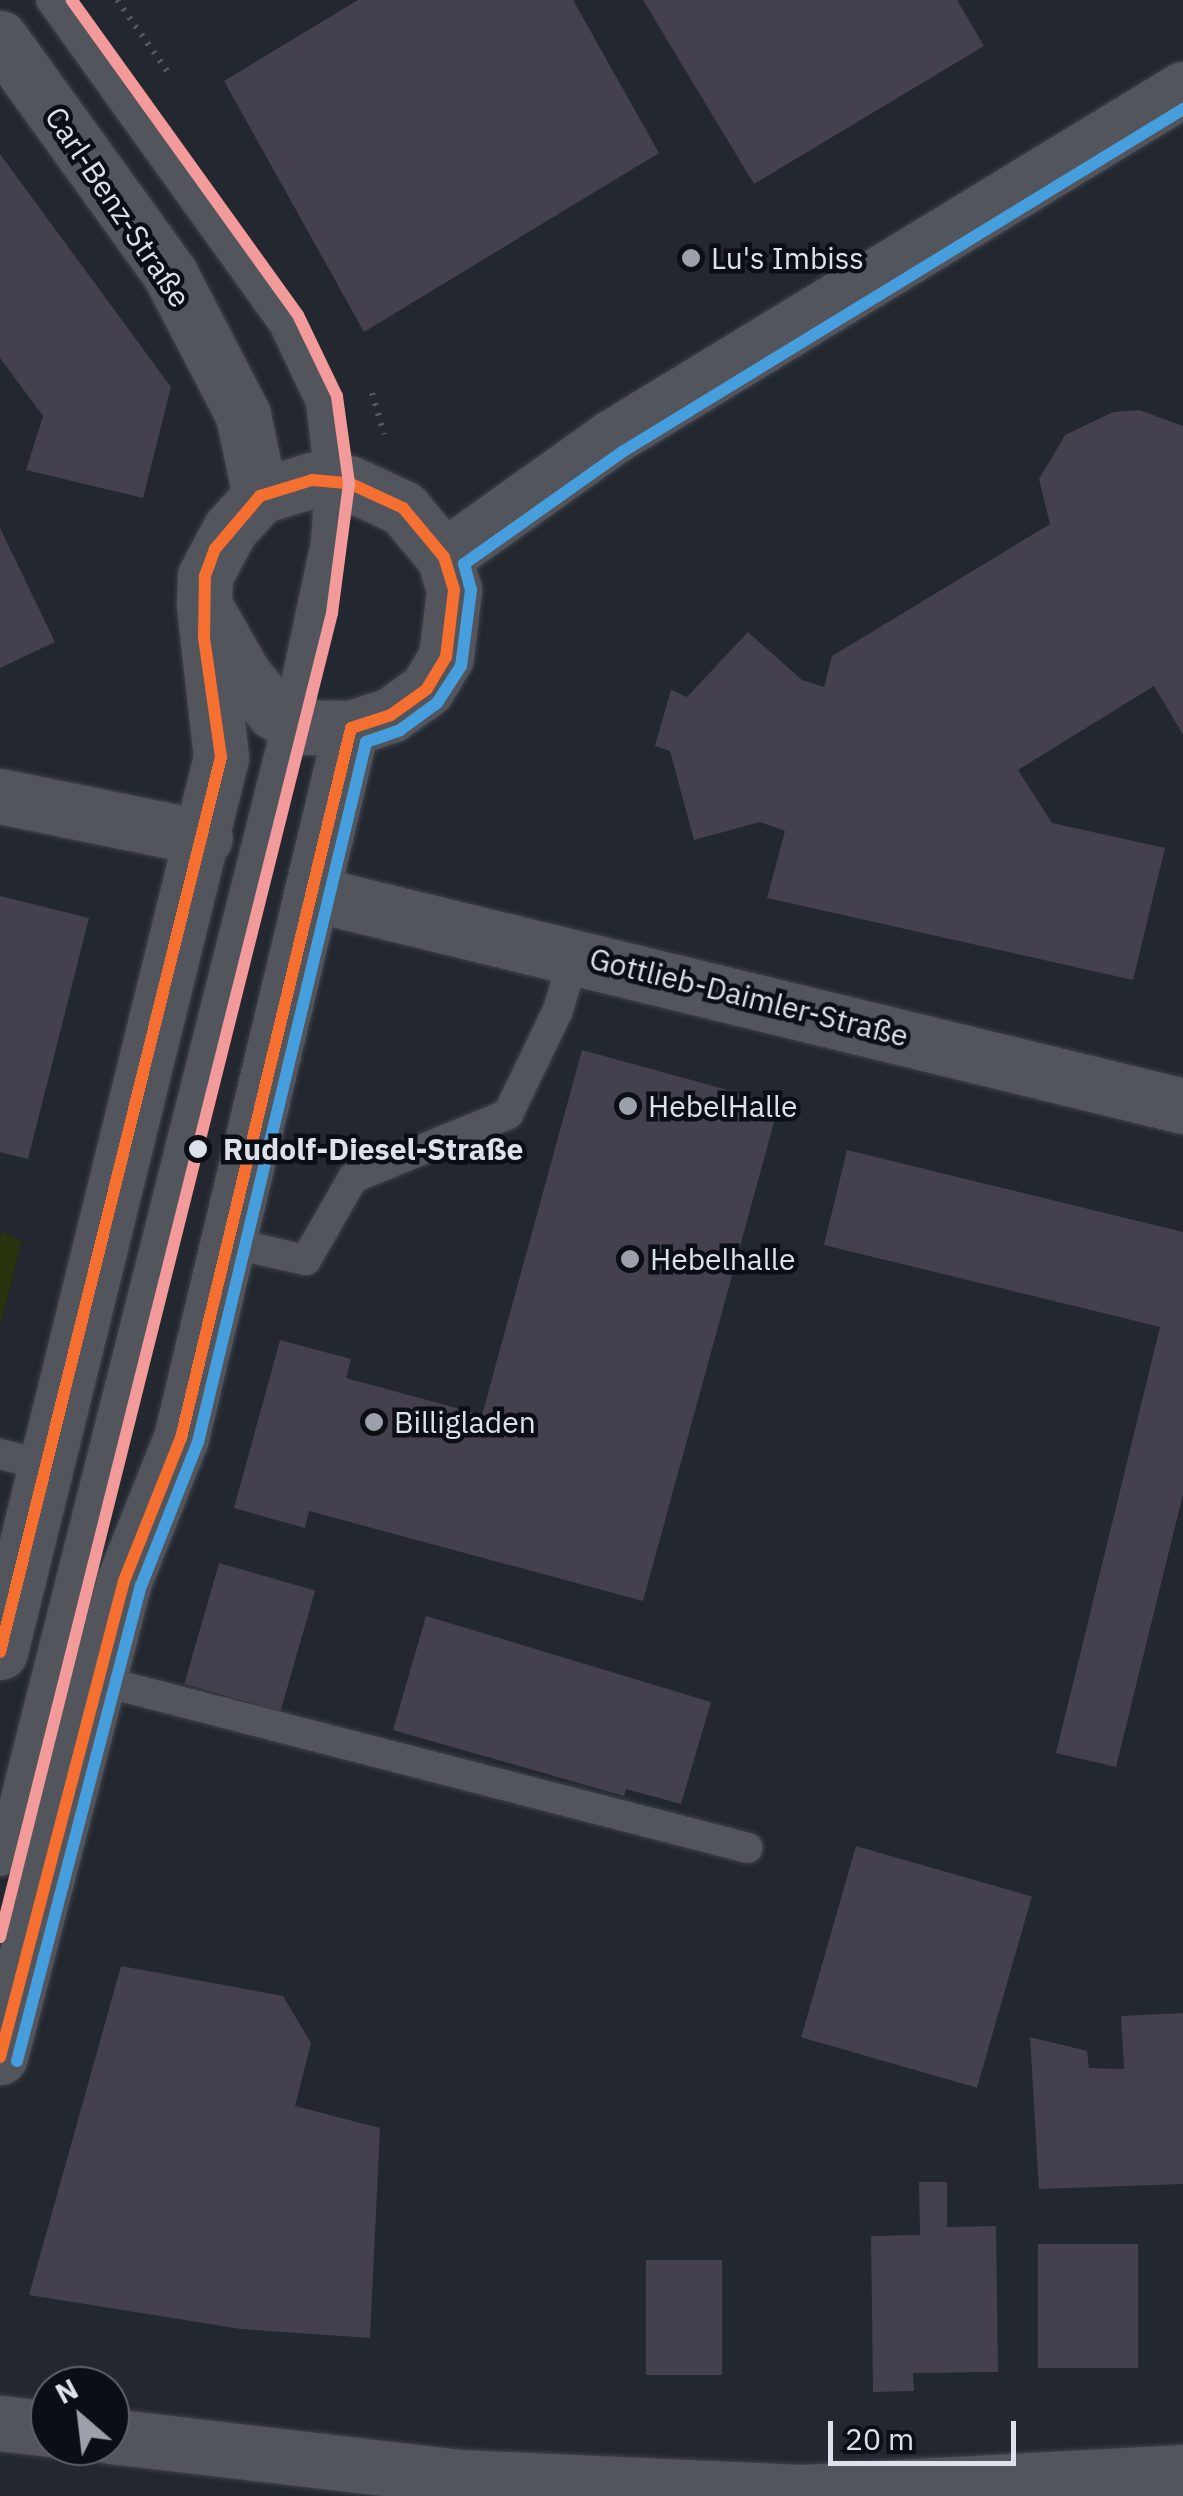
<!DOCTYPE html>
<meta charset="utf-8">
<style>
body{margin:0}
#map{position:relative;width:1183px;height:2496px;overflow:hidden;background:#23272f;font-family:"IBM Plex Sans",sans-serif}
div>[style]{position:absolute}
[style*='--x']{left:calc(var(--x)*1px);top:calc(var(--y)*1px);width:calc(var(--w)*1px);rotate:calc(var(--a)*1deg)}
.green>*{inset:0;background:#27340d}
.building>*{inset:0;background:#44404e;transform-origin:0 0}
.path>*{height:6px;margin-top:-3px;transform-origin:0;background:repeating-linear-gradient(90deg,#55585e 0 2.5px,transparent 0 10.5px)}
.roads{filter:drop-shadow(0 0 2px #3f424a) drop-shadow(0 0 2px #3f424a)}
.service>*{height:30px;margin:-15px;padding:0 15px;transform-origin:15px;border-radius:15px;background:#52555c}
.minor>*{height:55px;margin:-27.5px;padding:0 27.5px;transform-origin:27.5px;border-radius:27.5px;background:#52555c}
.tertiary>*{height:55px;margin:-27.5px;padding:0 27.5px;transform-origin:27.5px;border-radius:27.5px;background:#52555c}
.secondary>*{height:55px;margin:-27.5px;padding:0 27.5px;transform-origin:27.5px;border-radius:27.5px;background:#52555c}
.bus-1>*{height:12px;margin:-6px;padding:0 6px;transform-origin:6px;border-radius:6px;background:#f46f30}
.bus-2>*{height:12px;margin:-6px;padding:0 6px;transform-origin:6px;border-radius:6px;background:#469edd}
.tram-1>*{height:12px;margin:-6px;padding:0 6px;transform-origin:6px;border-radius:6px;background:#f39a9a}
.dots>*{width:28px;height:28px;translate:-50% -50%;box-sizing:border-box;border:5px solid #0b0e15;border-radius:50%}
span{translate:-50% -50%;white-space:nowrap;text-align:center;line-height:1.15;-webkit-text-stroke:9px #0b0e15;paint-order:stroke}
.street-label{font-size:30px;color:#dde1ec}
.poi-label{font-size:30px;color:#dde1ec}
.left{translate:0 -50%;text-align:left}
.stop-label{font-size:30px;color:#dde1ec;font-weight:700}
.north{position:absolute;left:30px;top:2366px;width:100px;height:100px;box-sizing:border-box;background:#0b0e15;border:2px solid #5f626b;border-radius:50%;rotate:332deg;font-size:28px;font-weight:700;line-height:40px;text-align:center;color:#dde1ec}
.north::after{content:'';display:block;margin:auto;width:35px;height:45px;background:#9ca0aa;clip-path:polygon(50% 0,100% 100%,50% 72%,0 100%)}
.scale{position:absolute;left:828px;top:2421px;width:188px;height:45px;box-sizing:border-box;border:5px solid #dde1ec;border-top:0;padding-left:12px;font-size:30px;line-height:35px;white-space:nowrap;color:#dde1ec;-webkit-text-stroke:8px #0b0e15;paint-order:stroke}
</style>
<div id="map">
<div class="green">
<div style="clip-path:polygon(2px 1232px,22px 1241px,0 1327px,0 1239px)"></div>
</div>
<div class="building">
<div style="clip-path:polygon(358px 0,573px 0,659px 153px,364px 332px,224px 81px)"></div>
<div style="clip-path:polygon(643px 0,957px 0,984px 46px,754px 184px)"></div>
<div style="clip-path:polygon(0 154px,171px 387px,143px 498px,26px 470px,43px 416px,0 358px)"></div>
<div style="clip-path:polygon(1139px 410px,1183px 426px,1183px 735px,1154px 686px,1018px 770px,1052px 823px,1165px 848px,1133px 980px,767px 898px,785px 831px,760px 822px,694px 840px,670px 751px,655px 746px,671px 690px,687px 697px,748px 632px,802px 680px,824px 687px,832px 656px,1050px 524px,1039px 479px,1065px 435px,1113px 412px)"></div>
<div style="clip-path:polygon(0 528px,55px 642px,0 668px)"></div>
<div style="clip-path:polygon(0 896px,89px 918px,28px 1159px,0 1152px)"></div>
<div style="clip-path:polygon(582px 1050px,779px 1104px,643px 1601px,309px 1511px,305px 1528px,234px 1508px,280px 1340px,351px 1359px,346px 1378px,482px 1415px)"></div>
<div style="clip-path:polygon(847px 1150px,1183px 1232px,1183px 1494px,1116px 1767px,1056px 1753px,1160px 1327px,824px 1245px)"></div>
<div style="left:219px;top:1563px;width:100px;height:126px;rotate:16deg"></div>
<div style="clip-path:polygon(426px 1616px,711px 1702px,681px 1804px,626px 1789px,624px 1796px,393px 1730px)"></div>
<div style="left:856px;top:1846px;width:183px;height:199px;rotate:16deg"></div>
<div style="clip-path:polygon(121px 1966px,283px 1996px,311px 2043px,295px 2106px,380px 2128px,370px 2338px,241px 2329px,29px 2295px)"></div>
<div style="clip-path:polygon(1183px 2013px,1183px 2184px,1039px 2189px,1030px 2037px,1087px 2051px,1089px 2068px,1124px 2069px,1121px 2016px)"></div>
<div style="clip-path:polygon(919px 2182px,947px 2182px,947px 2227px,996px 2226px,998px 2372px,913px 2373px,914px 2391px,873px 2392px,871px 2236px,920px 2235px)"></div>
<div style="left:1138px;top:2244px;width:124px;height:100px;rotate:90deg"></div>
<div style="left:646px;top:2260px;width:76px;height:115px"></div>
</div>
<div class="path">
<div style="--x:117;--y:0;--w:87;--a:54.8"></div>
<div style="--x:372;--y:393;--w:43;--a:73.7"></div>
</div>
<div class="roads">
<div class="service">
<div style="--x:226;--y:1242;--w:82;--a:12.7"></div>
<div style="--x:306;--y:1260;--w:95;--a:-60.2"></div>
<div style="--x:353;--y:1178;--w:168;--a:-22.4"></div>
<div style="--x:508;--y:1114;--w:115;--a:-64.3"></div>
<div style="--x:558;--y:1010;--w:59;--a:-73.4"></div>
<div style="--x:0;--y:1454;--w:52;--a:14.6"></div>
<div style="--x:97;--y:1680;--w:672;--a:14.47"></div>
<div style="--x:0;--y:1861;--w:1176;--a:-75.82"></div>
<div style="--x:288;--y:721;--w:183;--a:-78"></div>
<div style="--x:326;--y:542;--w:61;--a:-86.2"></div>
<div style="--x:330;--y:481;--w:80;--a:-96.5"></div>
<div style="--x:321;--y:402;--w:86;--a:-115.4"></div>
<div style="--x:284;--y:324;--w:399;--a:-125.7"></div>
</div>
<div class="minor">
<div style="--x:0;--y:796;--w:209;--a:11.6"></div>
<div style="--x:314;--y:894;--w:894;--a:13.71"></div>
<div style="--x:0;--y:2423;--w:50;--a:6.8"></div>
<div style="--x:110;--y:2436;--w:352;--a:6.7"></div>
<div style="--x:460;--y:2477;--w:342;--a:2.5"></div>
<div style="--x:802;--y:2492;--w:382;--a:-3"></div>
</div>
<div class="tertiary">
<div style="--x:0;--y:1652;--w:922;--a:-76.13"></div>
<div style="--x:221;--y:757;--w:153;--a:-96.4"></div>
<div style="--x:0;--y:2057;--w:492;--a:-75.4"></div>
<div style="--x:124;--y:1581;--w:154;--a:-68.3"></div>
<div style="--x:181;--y:1438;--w:730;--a:-76.53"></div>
</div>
<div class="secondary">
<div style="--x:0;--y:38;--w:291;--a:54.2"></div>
<div style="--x:170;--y:274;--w:159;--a:62.6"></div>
<div style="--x:243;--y:415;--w:83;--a:78.1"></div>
<div style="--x:312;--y:480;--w:37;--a:5"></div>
<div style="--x:349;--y:483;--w:60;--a:24.8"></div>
<div style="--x:403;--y:508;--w:64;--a:50.1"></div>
<div style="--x:444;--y:557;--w:34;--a:73"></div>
<div style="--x:454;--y:590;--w:67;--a:96.8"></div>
<div style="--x:446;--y:657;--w:37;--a:121"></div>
<div style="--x:427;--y:689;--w:44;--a:144.2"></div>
<div style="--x:391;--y:715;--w:42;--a:162"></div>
<div style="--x:351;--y:728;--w:48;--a:-178.8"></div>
<div style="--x:303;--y:727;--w:33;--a:-153"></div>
<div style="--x:274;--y:712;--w:48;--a:-129"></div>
<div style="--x:244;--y:675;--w:81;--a:-119.7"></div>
<div style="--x:204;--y:605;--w:29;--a:-88"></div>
<div style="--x:205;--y:576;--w:53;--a:-62"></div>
<div style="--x:230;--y:529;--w:45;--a:-47.7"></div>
<div style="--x:260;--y:496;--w:54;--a:-17.1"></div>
<div style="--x:444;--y:557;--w:206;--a:-35.5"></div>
<div style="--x:612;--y:437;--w:669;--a:-31.36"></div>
</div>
</div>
<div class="bus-1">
<div style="--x:0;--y:1652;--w:922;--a:-76.13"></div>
<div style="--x:221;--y:757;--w:121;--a:-98.1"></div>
<div style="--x:204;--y:637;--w:61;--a:-89.1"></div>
<div style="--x:205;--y:576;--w:29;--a:-70"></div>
<div style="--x:215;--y:549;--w:70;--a:-49.7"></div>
<div style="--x:260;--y:496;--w:54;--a:-17.1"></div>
<div style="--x:312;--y:480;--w:37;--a:5"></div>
<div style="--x:349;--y:483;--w:60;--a:24.8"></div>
<div style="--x:403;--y:508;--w:64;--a:50.1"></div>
<div style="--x:444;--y:557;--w:34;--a:73"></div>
<div style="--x:454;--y:590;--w:67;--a:96.8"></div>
<div style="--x:446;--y:657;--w:37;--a:121"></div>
<div style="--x:427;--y:689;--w:44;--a:144.2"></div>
<div style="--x:391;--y:715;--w:42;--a:162"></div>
<div style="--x:0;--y:2057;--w:492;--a:-75.4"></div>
<div style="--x:124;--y:1581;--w:154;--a:-68.3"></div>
<div style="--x:181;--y:1438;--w:730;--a:-76.53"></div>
</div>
<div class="bus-2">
<div style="--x:17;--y:2061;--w:491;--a:-75.4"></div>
<div style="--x:141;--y:1586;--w:155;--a:-68.4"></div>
<div style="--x:198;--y:1442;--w:720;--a:-76.5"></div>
<div style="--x:366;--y:742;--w:36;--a:-19"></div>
<div style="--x:400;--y:730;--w:46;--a:-36.1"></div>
<div style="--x:437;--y:703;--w:44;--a:-57"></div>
<div style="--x:461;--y:666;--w:77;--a:-82.5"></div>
<div style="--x:471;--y:590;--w:27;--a:-105"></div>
<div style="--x:464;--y:564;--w:194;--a:-35.3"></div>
<div style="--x:622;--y:452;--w:658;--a:-31.44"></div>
</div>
<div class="tram-1">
<div style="--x:0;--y:1937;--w:1365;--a:-75.92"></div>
<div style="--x:332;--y:613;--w:131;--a:-82.5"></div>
<div style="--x:349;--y:483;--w:88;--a:-97.9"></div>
<div style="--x:337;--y:396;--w:90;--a:-115.7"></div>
<div style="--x:298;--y:315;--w:388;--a:-125.7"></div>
</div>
<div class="dots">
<div style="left:691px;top:258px;background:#9ca0aa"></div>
<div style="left:628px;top:1106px;background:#9ca0aa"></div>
<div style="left:198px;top:1149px;background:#dde1ec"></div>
<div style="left:630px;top:1259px;background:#9ca0aa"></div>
<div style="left:374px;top:1422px;background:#9ca0aa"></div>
</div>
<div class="street-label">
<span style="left:118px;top:207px;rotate:56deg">Carl-Benz-Straße</span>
<span style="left:749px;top:997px;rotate:14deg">Gottlieb-Daimler-Straße</span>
</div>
<div class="poi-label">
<span class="left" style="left:711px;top:258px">Lu's Imbiss</span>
<span class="left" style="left:648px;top:1106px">HebelHalle</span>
<span class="left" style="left:650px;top:1259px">Hebelhalle</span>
<span class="left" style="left:394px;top:1422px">Billigladen</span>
</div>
<div class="stop-label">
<span class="left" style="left:223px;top:1149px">Rudolf-Diesel-Straße</span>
</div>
<div class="north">N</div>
<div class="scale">20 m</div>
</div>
